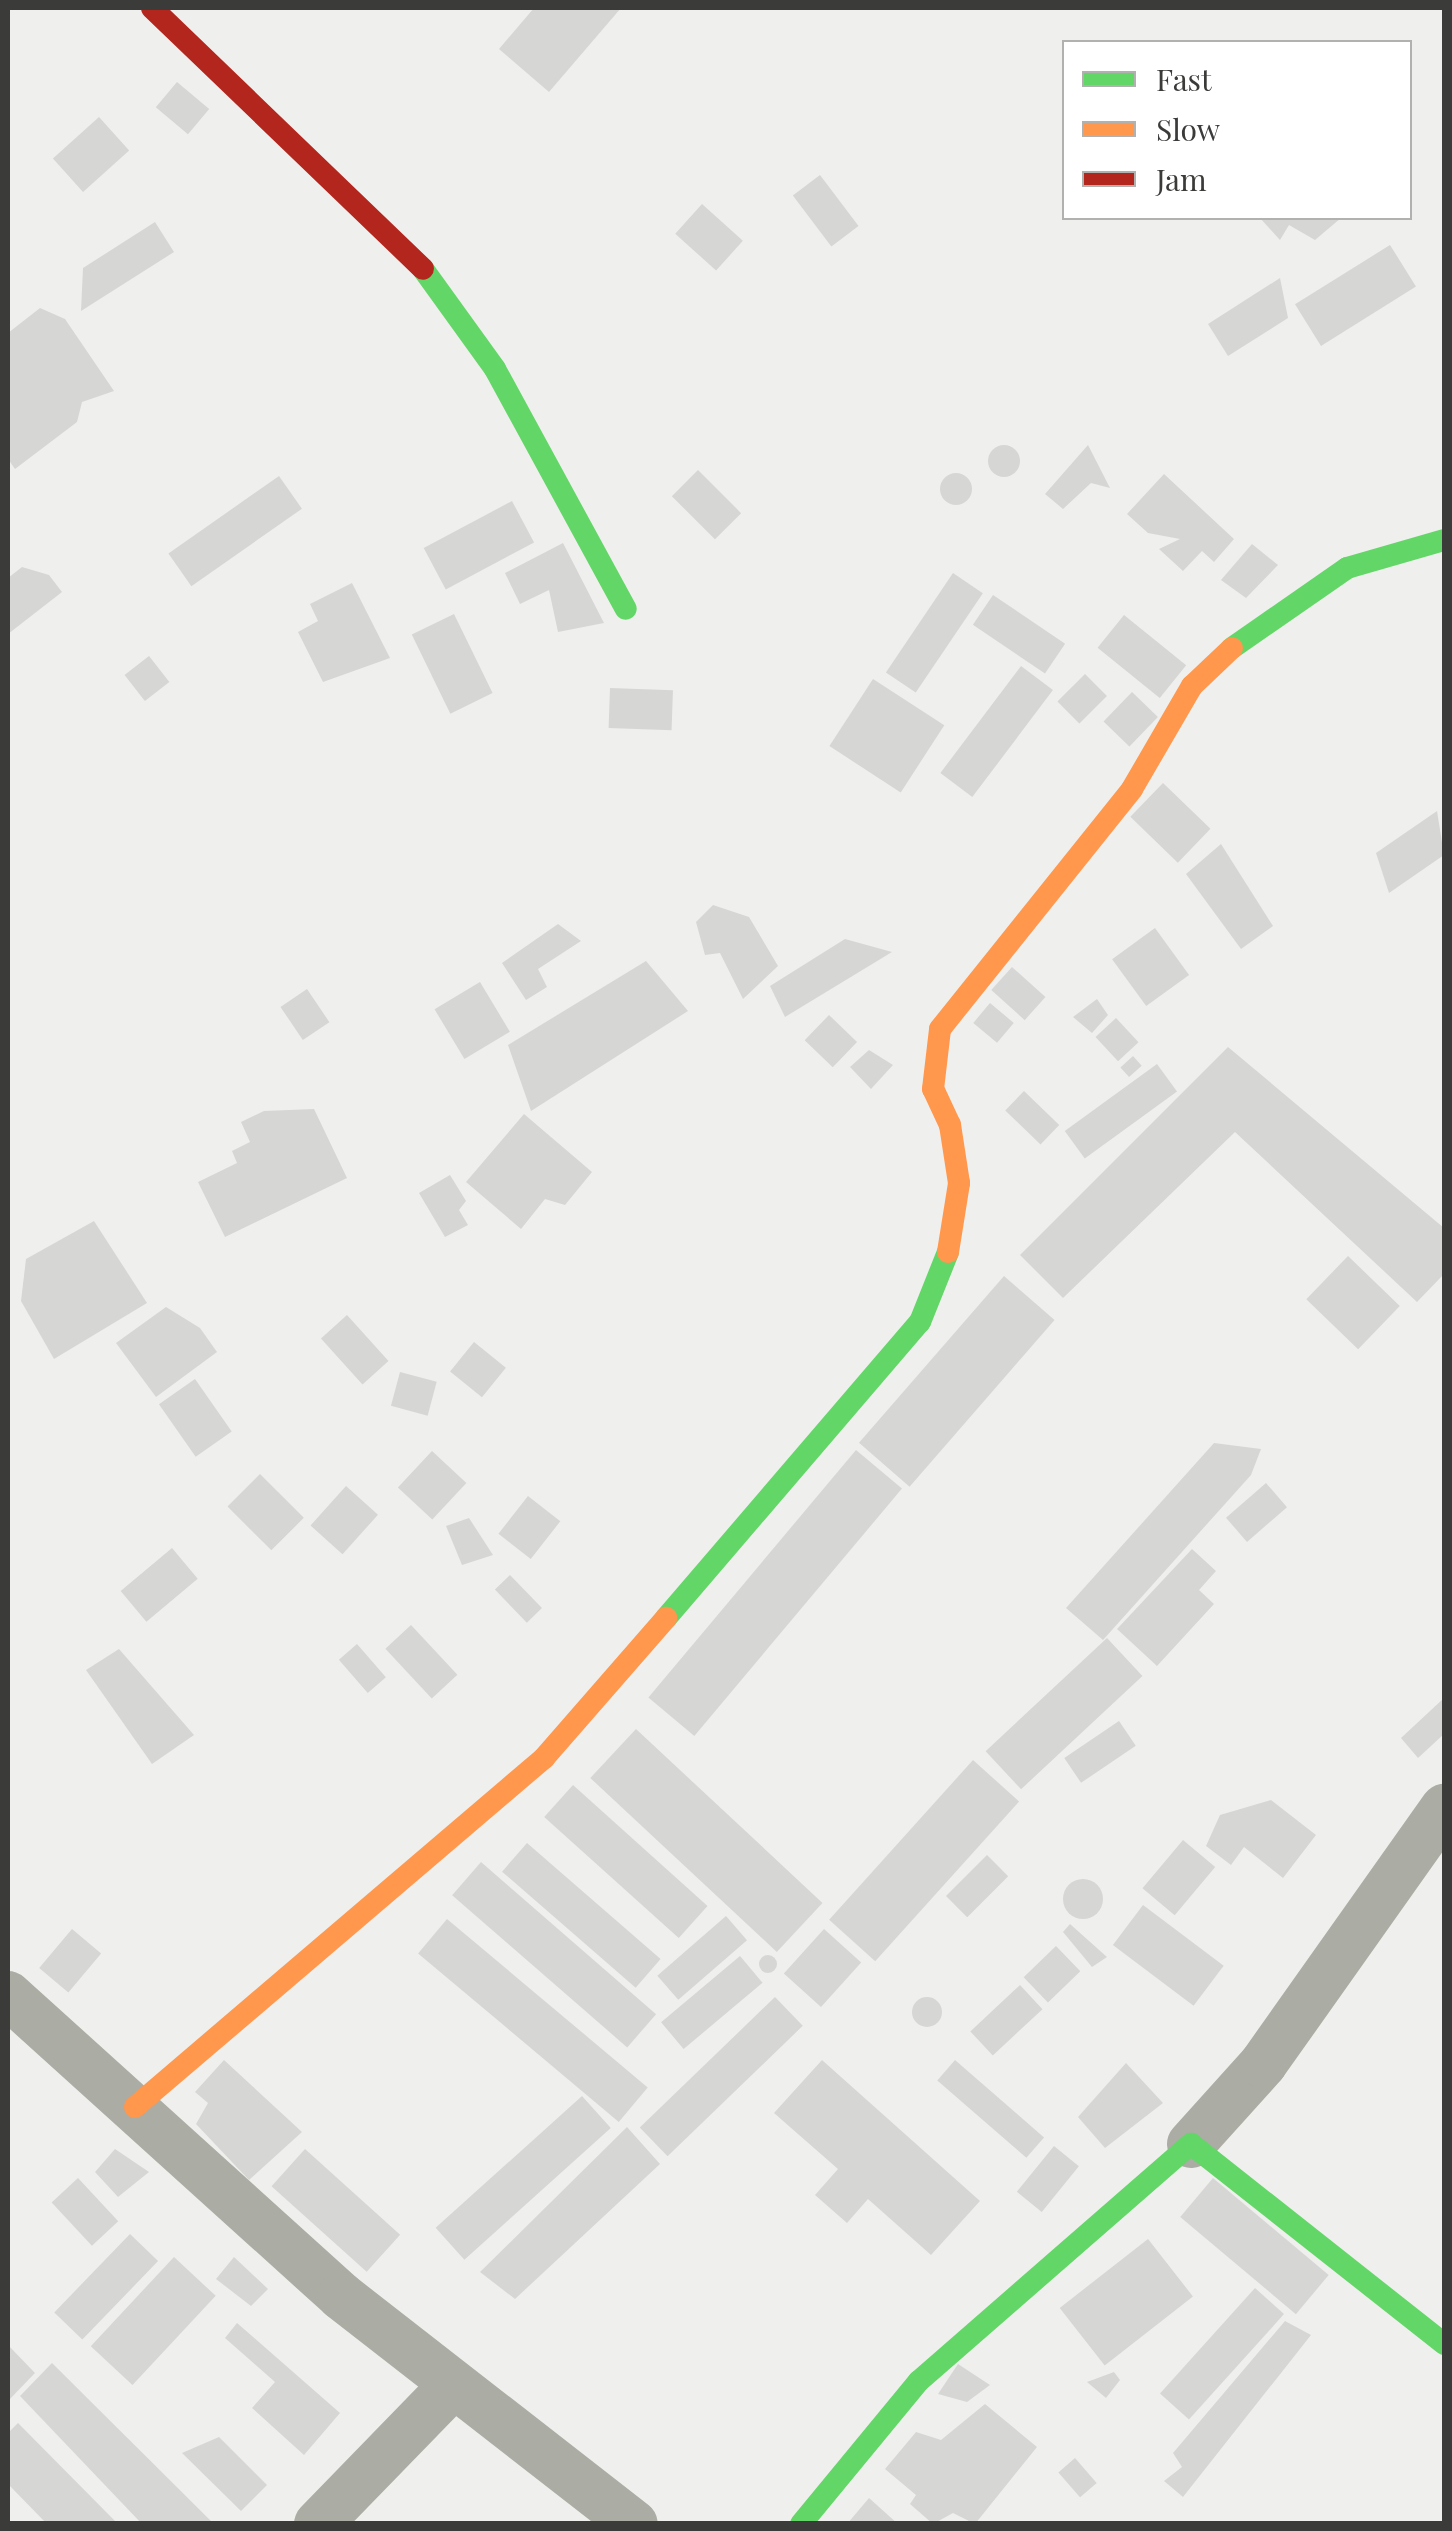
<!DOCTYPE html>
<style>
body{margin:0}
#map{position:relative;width:1452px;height:2531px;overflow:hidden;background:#efefed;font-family:"Playfair Display",serif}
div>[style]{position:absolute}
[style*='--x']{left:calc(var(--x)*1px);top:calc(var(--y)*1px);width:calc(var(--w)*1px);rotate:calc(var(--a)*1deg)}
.building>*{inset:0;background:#d6d7d5;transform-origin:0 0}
.round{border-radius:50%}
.street>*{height:48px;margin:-24px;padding:0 24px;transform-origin:24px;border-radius:24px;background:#abaca3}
.fast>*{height:22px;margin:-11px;padding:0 11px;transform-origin:11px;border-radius:11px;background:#63d668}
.slow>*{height:22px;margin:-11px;padding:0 11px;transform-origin:11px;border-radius:11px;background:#ff974d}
.jam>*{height:22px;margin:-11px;padding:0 11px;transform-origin:11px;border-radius:11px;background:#b3261e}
span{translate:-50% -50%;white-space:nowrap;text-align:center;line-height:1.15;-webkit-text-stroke:8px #fff;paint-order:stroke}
.frame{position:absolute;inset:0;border:10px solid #3b3b39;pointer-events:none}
.legend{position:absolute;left:1062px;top:40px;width:350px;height:180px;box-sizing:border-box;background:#fff;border:2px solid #b1b1b0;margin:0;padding:12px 18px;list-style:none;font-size:30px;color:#3b3b39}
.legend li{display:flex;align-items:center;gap:20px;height:50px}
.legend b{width:50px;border:2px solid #b1b1b0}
</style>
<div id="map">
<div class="building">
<div style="clip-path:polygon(534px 8px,621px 8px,549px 92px,499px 49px)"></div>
<div style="left:177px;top:82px;width:42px;height:33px;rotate:40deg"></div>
<div style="left:99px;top:117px;width:45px;height:62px;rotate:48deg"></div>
<div style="left:820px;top:175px;width:64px;height:34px;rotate:53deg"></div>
<div style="left:702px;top:204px;width:55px;height:40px;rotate:42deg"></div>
<div style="clip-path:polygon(1260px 218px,1341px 218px,1315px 240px,1289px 225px,1280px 240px)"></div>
<div style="clip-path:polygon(155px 222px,174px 252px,81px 311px,83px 268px)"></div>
<div style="left:1390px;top:245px;width:49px;height:112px;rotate:58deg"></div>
<div style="clip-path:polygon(1280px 278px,1288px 318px,1228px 356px,1208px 324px)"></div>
<div style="clip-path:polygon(40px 308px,65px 319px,114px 391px,82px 402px,77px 422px,15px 469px,8px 459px,8px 333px)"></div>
<div class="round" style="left:988px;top:445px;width:32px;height:32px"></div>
<div style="clip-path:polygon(1088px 445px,1110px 488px,1091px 483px,1063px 509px,1045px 494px)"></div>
<div style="left:698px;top:470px;width:61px;height:37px;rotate:45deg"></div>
<div class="round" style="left:940px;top:473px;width:32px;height:32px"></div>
<div style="clip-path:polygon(1164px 474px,1234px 539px,1214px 562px,1202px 551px,1183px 571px,1159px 549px,1180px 539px,1148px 533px,1127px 514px)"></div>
<div style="left:279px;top:476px;width:40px;height:135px;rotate:55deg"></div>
<div style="left:512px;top:501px;width:47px;height:100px;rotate:62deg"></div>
<div style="clip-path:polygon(563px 543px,604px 623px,558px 632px,549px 590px,520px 604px,505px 573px)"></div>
<div style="clip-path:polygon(1252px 544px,1278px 565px,1246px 598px,1221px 580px)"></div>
<div style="clip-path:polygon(22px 567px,49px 575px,62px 592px,8px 634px,8px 578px)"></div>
<div style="left:953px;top:573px;width:36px;height:120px;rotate:34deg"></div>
<div style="clip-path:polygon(352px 583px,390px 658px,323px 682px,298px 632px,318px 621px,310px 604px)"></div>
<div style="left:993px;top:595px;width:87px;height:36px;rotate:34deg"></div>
<div style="left:454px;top:614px;width:88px;height:47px;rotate:64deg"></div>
<div style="left:1124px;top:615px;width:80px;height:42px;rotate:39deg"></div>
<div style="left:149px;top:656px;width:33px;height:31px;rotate:52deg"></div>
<div style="left:1021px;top:666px;width:40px;height:134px;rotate:37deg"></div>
<div style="left:1085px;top:674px;width:31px;height:39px;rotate:45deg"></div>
<div style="left:873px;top:679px;width:85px;height:80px;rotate:33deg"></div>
<div style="left:610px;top:688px;width:63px;height:40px;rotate:2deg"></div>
<div style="left:1132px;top:692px;width:36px;height:41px;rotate:44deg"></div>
<div style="left:1163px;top:783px;width:66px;height:47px;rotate:44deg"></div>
<div style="clip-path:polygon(1437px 811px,1444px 855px,1389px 893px,1376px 853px)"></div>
<div style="clip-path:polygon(1221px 844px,1273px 926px,1241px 949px,1186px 874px)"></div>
<div style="clip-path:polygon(713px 905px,749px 917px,778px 966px,743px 999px,720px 953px,705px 955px,696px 922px)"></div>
<div style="clip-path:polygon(558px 924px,581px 941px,538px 969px,547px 987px,526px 1000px,502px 963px)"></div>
<div style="left:1155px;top:928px;width:58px;height:53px;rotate:54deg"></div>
<div style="clip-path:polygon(845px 939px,892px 952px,785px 1017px,770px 986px)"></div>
<div style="clip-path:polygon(646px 961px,688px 1011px,531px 1111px,508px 1045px)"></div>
<div style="left:1012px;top:967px;width:45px;height:31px;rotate:42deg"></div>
<div style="left:480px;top:982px;width:58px;height:53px;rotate:59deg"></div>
<div style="left:307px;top:989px;width:40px;height:32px;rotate:56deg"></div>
<div style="clip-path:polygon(1097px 999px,1108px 1015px,1092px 1033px,1073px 1017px)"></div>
<div style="left:990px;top:1003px;width:31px;height:26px;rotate:40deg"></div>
<div style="left:829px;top:1015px;width:39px;height:35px;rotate:44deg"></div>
<div style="left:1116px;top:1018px;width:33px;height:28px;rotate:47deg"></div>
<div style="clip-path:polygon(1228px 1047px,1444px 1228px,1444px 1274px,1417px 1302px,1235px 1132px,1063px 1298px,1020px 1255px)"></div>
<div style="clip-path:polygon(869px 1050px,893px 1065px,871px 1089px,850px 1067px)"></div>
<div style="left:1133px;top:1056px;width:13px;height:17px;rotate:48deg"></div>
<div style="left:1157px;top:1064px;width:34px;height:114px;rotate:54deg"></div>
<div style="left:1024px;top:1091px;width:49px;height:27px;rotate:44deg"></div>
<div style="clip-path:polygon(314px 1109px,347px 1178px,225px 1237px,198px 1182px,237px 1163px,232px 1151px,250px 1142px,241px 1122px,264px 1111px)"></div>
<div style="clip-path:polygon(524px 1114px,592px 1172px,565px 1205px,545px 1199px,521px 1229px,466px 1182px)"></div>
<div style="clip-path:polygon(450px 1175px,466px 1201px,459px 1210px,468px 1225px,445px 1237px,419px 1193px)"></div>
<div style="clip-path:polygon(94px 1221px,147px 1303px,54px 1359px,21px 1301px,26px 1259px)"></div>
<div style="left:1348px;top:1256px;width:72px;height:60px;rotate:44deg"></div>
<div style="left:1004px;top:1276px;width:67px;height:221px;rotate:41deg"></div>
<div style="clip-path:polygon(166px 1307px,200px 1328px,217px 1352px,156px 1397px,116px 1343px)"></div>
<div style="left:347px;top:1315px;width:62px;height:35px;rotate:48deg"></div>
<div style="left:474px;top:1342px;width:41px;height:38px;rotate:39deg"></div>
<div style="left:400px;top:1372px;width:38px;height:35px;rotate:15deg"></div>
<div style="left:195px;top:1379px;width:64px;height:44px;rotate:55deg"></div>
<div style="clip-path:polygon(1214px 1443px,1261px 1449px,1251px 1475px,1103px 1640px,1066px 1608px)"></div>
<div style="left:856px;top:1450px;width:60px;height:323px;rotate:40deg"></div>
<div style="left:432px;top:1451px;width:47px;height:50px;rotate:43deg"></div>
<div style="left:260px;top:1474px;width:62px;height:46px;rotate:45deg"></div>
<div style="left:1266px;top:1483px;width:32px;height:53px;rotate:49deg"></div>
<div style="left:346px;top:1486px;width:43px;height:53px;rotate:42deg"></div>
<div style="left:528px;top:1496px;width:41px;height:48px;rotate:38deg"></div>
<div style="clip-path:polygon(469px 1518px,493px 1555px,462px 1565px,446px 1526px)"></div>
<div style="left:172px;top:1548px;width:40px;height:67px;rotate:50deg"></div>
<div style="clip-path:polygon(1192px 1549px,1216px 1571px,1199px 1590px,1214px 1604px,1157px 1666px,1117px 1629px)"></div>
<div style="left:510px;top:1575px;width:46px;height:21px;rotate:46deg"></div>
<div style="left:411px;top:1625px;width:68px;height:35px;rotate:47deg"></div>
<div style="left:1107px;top:1638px;width:52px;height:166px;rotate:47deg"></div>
<div style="left:357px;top:1644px;width:44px;height:24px;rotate:49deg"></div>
<div style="clip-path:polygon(119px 1649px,194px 1735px,152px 1764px,86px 1670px)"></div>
<div style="clip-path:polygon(1444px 1698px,1444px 1734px,1418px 1758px,1401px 1738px)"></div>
<div style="left:1119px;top:1721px;width:30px;height:66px;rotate:56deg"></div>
<div style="left:636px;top:1729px;width:255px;height:67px;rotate:43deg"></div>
<div style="left:973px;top:1760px;width:62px;height:215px;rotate:42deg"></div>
<div style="left:573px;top:1785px;width:181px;height:43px;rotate:42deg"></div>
<div style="clip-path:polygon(1271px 1800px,1316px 1835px,1283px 1878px,1244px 1847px,1231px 1865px,1206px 1846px,1220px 1815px)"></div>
<div style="left:1183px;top:1840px;width:42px;height:63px;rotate:40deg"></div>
<div style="left:527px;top:1843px;width:177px;height:38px;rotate:41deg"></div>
<div style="left:987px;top:1855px;width:30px;height:58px;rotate:45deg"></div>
<div style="left:481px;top:1862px;width:232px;height:44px;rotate:41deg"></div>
<div class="round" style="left:1063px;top:1879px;width:40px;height:40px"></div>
<div style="left:1143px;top:1905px;width:101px;height:50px;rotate:37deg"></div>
<div style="left:726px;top:1916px;width:32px;height:91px;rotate:49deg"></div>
<div style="left:447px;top:1919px;width:262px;height:45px;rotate:40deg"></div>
<div style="clip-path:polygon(1070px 1924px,1107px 1957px,1092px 1967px,1063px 1932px)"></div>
<div style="left:72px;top:1929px;width:38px;height:51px;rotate:40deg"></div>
<div style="left:824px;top:1929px;width:50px;height:60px;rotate:42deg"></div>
<div style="left:1056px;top:1946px;width:35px;height:45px;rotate:46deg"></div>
<div class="round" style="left:759px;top:1955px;width:18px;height:18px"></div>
<div style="left:740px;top:1956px;width:35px;height:103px;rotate:50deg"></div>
<div style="left:1020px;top:1985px;width:33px;height:68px;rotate:47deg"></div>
<div style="left:775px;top:1997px;width:40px;height:188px;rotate:46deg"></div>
<div class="round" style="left:912px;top:1997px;width:30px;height:30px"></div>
<div style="clip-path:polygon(224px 2060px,302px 2132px,249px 2180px,196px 2124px,208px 2103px,195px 2092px)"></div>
<div style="clip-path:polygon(822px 2060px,980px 2201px,931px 2255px,868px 2199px,847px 2223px,815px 2195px,838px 2169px,774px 2113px)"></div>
<div style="left:955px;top:2060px;width:118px;height:27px;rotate:41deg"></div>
<div style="clip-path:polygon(1126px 2063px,1163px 2103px,1105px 2148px,1078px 2117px)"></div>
<div style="left:582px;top:2096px;width:43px;height:197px;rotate:48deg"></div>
<div style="clip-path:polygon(627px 2127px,660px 2164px,515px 2299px,480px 2272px)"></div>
<div style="left:1054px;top:2146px;width:32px;height:59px;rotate:39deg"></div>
<div style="clip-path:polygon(115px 2149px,149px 2172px,118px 2197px,95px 2172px)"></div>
<div style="left:305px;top:2149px;width:128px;height:50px;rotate:42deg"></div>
<div style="left:78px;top:2178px;width:59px;height:36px;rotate:47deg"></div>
<div style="left:1213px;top:2178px;width:151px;height:51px;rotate:40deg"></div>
<div style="left:130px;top:2234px;width:39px;height:109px;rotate:44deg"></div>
<div style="left:1148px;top:2239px;width:73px;height:112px;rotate:52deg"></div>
<div style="left:174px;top:2257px;width:57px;height:122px;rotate:43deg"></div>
<div style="clip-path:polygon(234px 2257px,268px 2289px,251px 2306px,216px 2279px)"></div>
<div style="left:1255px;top:2288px;width:39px;height:142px;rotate:42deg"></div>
<div style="clip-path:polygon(1285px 2321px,1311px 2335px,1183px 2497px,1164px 2481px,1182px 2467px,1173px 2453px)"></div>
<div style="clip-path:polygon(237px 2323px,340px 2413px,304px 2455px,252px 2408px,275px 2382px,225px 2338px)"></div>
<div style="clip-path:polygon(8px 2345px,35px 2373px,8px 2401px)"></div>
<div style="clip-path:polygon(52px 2363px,214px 2524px,142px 2524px,20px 2396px)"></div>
<div style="clip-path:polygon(958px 2364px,990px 2385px,967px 2402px,938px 2394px)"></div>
<div style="clip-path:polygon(1114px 2372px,1120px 2380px,1106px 2398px,1087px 2382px)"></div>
<div style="clip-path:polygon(985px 2404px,1037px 2447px,975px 2524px,953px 2513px,933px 2524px,910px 2504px,916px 2495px,885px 2469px,916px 2432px,941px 2440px)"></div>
<div style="clip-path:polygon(18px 2423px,118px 2524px,47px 2524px,8px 2484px,8px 2433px)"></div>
<div style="clip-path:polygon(219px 2437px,267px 2485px,241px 2511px,182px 2453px)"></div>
<div style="left:1075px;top:2458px;width:33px;height:22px;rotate:49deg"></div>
<div style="clip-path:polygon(869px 2498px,898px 2524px,847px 2524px)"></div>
</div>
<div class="street">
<div style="--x:8;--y:1995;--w:449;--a:42.1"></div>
<div style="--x:341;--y:2296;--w:371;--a:37.9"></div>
<div style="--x:1191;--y:2144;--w:108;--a:-48"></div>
<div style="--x:1263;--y:2064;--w:314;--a:-54.7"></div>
<div style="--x:318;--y:2524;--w:191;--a:-45.8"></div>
</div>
<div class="fast">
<div style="--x:423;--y:269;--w:123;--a:54.2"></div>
<div style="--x:495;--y:369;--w:273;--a:61.4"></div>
<div style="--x:1232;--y:648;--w:140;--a:-34.8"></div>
<div style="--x:1347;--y:568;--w:101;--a:-16.1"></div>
<div style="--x:666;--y:1618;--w:390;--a:-49.4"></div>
<div style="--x:920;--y:1322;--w:75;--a:-68.2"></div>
<div style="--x:801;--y:2524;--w:185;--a:-50.5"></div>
<div style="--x:919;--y:2381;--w:361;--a:-41.1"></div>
<div style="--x:1191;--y:2144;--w:323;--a:38.3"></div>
</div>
<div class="slow">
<div style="--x:948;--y:1252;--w:70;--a:-80.9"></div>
<div style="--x:959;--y:1183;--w:59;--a:-98.8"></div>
<div style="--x:950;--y:1125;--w:40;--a:-115"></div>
<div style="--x:933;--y:1089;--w:60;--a:-83.3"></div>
<div style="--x:940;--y:1029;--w:307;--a:-51.3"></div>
<div style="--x:1132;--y:789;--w:119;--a:-59.8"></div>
<div style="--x:1192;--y:686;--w:55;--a:-43.5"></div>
<div style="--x:135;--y:2107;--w:538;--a:-40.47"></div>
<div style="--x:544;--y:1758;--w:186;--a:-48.9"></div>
</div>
<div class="jam">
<div style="--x:152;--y:8;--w:376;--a:43.9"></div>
</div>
<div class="frame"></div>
<ul class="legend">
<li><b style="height:12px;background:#63d668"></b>Fast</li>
<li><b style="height:12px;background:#ff974d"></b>Slow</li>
<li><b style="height:12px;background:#b3261e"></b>Jam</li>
</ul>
</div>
